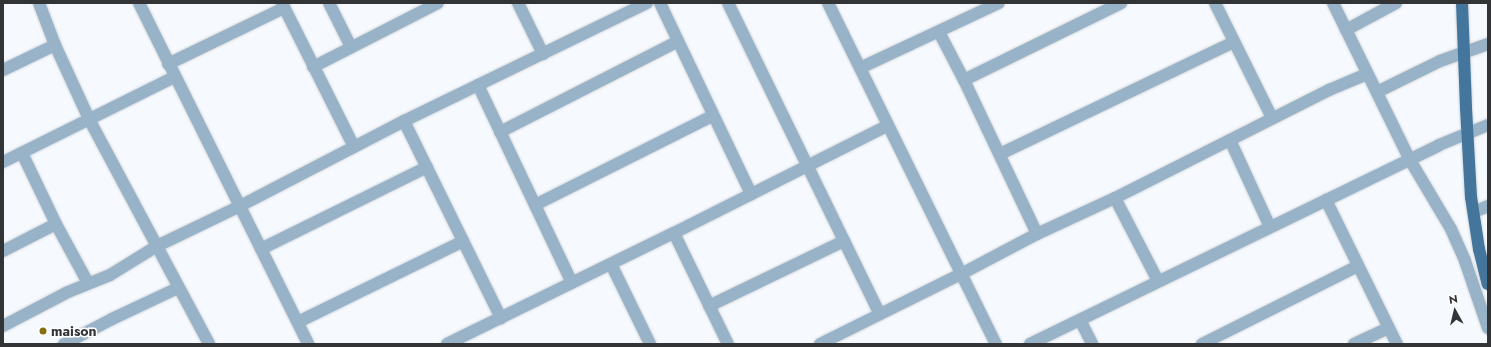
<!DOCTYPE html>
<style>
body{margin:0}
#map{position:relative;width:1491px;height:347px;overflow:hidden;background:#f6fafe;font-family:Jost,sans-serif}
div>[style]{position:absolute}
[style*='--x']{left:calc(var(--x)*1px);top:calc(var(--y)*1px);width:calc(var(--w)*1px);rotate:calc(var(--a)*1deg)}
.roads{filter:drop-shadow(0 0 1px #d3d6da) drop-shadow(0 0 1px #d3d6da)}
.minor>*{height:12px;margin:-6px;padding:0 6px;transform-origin:6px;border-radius:6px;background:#98b3c8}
.major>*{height:12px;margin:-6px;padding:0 6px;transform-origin:6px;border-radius:6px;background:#44769d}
.dots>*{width:11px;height:11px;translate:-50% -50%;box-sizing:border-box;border:2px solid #fff;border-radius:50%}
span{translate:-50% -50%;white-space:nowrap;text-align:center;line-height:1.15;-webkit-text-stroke:3px #fff;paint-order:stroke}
.poi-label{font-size:14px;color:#323435;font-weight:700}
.left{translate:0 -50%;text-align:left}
.frame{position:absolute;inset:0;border:4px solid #323435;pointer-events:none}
.north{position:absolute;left:1435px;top:291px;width:40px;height:40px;-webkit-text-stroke:3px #fff;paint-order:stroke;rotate:352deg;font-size:11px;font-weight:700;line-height:16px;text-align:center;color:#323435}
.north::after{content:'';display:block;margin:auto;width:14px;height:18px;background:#323435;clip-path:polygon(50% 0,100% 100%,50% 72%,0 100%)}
</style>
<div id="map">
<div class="roads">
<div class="minor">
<div style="--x:39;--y:3;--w:45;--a:69.1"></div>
<div style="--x:55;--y:45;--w:81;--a:65.3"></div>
<div style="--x:89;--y:119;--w:255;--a:61.9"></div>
<div style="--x:139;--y:3;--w:381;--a:63.6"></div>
<div style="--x:282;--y:3;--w:161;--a:63.4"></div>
<div style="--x:329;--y:3;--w:49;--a:63.4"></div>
<div style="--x:518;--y:3;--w:57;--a:63.9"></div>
<div style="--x:660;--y:3;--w:212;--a:64.5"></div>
<div style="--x:728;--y:3;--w:346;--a:64"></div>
<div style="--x:828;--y:3;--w:380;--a:63.8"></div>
<div style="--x:1215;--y:3;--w:128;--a:63.6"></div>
<div style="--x:1333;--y:3;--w:175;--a:63.9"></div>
<div style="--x:1410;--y:160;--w:80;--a:59.3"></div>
<div style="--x:1451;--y:229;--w:35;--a:66"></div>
<div style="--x:1465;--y:261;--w:71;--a:71.1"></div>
<div style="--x:1346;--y:30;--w:57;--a:-28.4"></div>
<div style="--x:939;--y:32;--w:54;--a:62.5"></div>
<div style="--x:964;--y:80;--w:170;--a:64.6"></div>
<div style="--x:168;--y:64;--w:129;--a:-25.8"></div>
<div style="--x:313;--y:67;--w:140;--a:-27.1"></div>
<div style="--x:860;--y:68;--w:153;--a:-25.1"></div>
<div style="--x:3;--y:70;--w:58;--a:-25.7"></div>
<div style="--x:964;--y:80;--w:175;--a:-26.1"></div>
<div style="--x:478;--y:85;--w:219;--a:64.6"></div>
<div style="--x:1377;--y:92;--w:70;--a:-26.2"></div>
<div style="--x:1440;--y:61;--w:51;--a:-19.5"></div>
<div style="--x:404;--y:121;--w:220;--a:63.8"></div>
<div style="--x:500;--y:132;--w:199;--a:-27"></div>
<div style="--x:1230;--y:140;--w:96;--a:65.3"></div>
<div style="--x:22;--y:153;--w:79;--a:64.4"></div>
<div style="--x:56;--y:224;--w:67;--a:61.5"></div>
<div style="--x:1000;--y:154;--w:259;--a:-25.6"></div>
<div style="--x:3;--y:162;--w:191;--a:-26.4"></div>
<div style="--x:1115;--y:198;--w:93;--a:62.6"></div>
<div style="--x:1326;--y:200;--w:161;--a:63.8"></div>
<div style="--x:535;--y:205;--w:198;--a:-26.7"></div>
<div style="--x:1474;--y:212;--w:15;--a:-23"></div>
<div style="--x:674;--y:233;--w:123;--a:64.1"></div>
<div style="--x:261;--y:249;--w:185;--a:-26.3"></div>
<div style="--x:3;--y:251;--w:59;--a:-27"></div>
<div style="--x:611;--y:264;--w:89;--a:64"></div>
<div style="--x:709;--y:306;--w:150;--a:-25.7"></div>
<div style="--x:1080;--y:320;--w:27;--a:63"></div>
<div style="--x:298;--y:322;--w:184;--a:-26.1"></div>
<div style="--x:3;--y:326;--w:73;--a:-27.6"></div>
<div style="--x:68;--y:292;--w:45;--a:-22"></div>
<div style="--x:110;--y:275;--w:55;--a:-31.7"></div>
<div style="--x:157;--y:246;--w:92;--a:-25.7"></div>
<div style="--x:240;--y:206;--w:185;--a:-27.4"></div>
<div style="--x:404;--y:121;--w:270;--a:-25.9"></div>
<div style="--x:64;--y:344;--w:54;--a:-27.5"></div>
<div style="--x:112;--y:319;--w:73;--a:-25.2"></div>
<div style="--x:447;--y:344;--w:253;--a:-26.1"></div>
<div style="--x:674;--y:233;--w:238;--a:-26.7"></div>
<div style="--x:820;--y:344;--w:157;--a:-26.4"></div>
<div style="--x:961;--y:274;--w:86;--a:-27.8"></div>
<div style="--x:1037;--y:234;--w:86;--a:-24.8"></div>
<div style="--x:1115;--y:198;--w:240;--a:-26.8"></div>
<div style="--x:1329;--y:90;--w:41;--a:-22.8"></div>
<div style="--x:1030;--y:344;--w:455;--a:-25.9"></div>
<div style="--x:1439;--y:145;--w:53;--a:-22.2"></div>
<div style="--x:1202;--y:344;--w:174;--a:-26.6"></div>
<div style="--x:1354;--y:344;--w:38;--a:-25"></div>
</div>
<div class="major">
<div style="--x:1462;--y:3;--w:105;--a:87.8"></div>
<div style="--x:1466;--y:108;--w:89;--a:86.8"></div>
<div style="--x:1471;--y:197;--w:53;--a:81.3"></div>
<div style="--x:1479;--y:249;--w:36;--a:76"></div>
</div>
</div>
<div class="dots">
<div style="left:43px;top:331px;background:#876f0f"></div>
</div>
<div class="poi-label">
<span class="left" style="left:51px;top:331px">maison</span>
</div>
<div class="frame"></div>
<div class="north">N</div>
</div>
